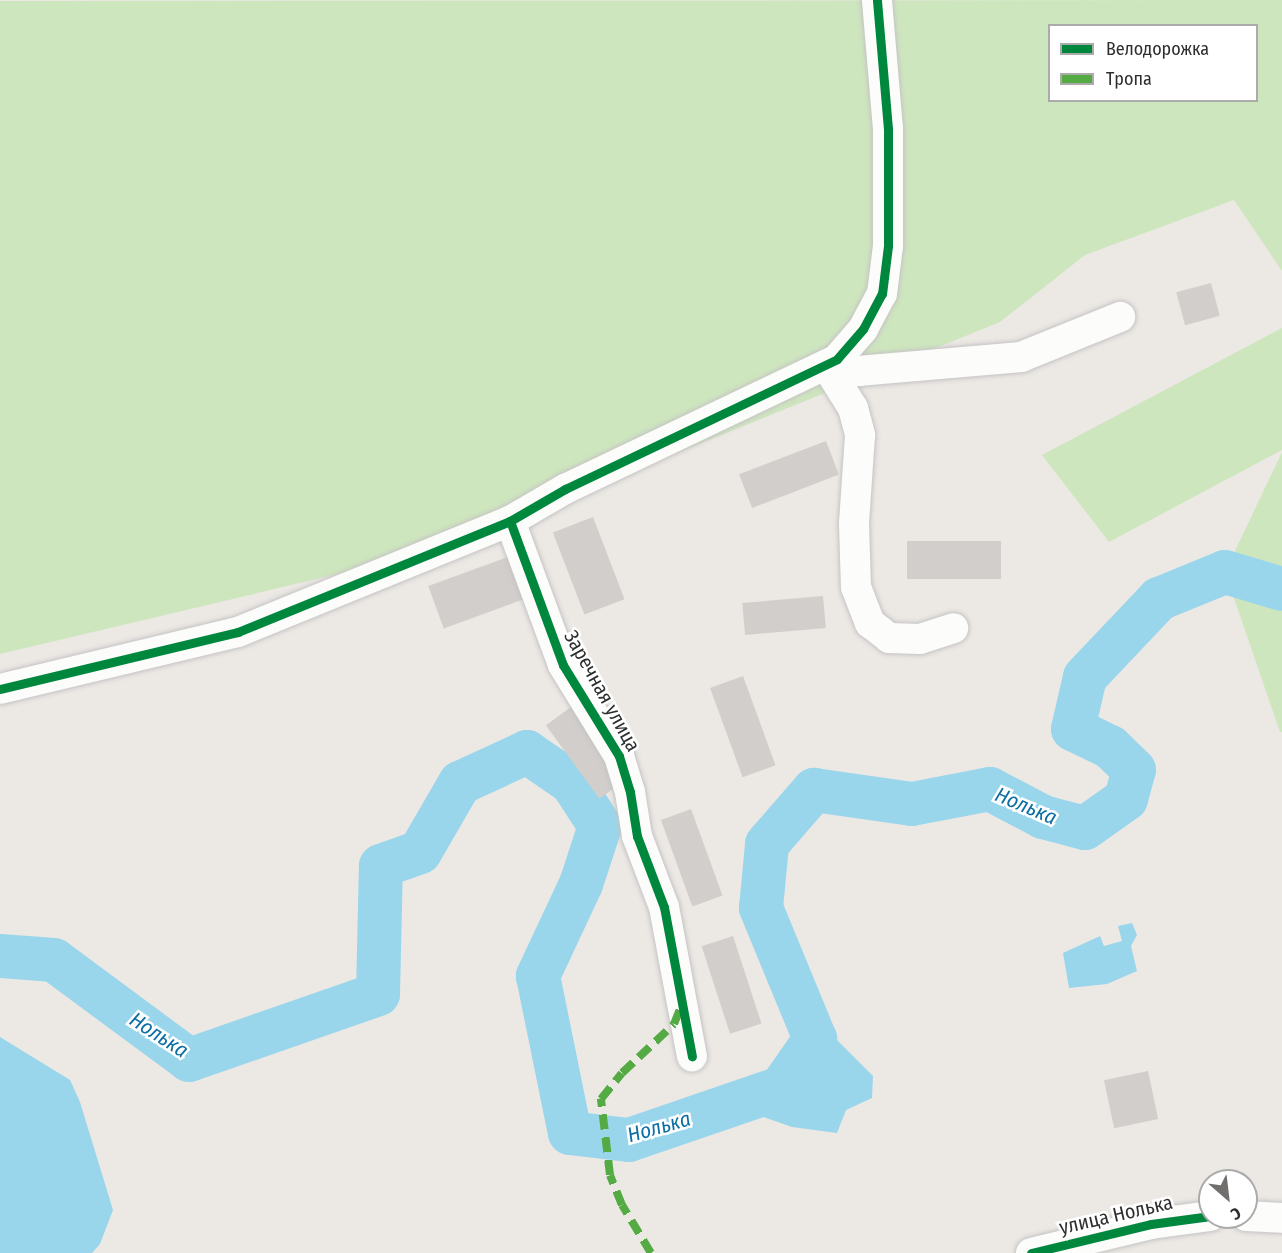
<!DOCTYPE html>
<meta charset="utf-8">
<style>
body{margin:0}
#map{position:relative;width:1282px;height:1253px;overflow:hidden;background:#ece8e4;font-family:"Fira Sans Condensed",sans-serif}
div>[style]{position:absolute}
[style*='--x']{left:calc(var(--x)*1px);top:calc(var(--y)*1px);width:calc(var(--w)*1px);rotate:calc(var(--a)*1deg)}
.green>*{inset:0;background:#cee6be}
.water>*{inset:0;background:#99d6ec}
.river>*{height:44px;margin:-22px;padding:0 22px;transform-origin:22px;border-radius:22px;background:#99d6ec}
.building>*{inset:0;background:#d1cecb;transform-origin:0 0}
.roads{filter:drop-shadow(0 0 2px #c5c4c5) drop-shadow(0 0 2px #c5c4c5)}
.minor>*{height:30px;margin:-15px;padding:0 15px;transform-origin:15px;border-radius:15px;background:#fcfcfb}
.quiet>*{height:8px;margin-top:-4px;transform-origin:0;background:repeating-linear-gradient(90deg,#54ab44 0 15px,transparent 0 23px)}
.cycleway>*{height:9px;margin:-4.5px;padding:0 4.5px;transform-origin:4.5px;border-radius:4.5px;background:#00873e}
span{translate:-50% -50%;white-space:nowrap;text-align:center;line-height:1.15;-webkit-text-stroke:5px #fff;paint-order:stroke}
.street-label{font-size:20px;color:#2e2e2e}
.water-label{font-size:21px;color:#0d6fa3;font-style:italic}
.legend{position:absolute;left:1048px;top:24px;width:210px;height:78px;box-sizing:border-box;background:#fff;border:2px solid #ababab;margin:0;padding:8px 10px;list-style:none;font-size:18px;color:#2e2e2e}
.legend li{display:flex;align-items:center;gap:12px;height:30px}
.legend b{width:30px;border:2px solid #ababab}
.north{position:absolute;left:1198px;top:1169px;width:60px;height:60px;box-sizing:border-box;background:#fff;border:2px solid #ababab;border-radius:50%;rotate:152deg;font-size:16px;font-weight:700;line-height:24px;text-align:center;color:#2e2e2e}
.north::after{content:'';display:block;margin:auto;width:21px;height:27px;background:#706f6e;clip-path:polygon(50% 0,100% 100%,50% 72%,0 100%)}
</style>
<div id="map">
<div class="green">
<div style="clip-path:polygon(evenodd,1282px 0,1282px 271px,1234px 200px,1085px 255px,1000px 322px,435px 551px,0 654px,0 1px,1282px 0,1050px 26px,1256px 26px,1256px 100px,1050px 100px,1050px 26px)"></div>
<div style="clip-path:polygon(1282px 328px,1282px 450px,1109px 542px,1042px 455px)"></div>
<div style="clip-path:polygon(1282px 452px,1282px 732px,1280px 732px,1225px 572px)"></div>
</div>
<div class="water">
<div style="clip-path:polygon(1132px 923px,1137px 935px,1131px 946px,1137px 971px,1107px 984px,1069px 988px,1063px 953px,1100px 936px,1104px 946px,1122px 941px,1118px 926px)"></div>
<div style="clip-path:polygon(804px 1025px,823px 1026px,873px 1076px,872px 1098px,846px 1110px,837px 1133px,792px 1127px,746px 1111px,739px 1095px,776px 1062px)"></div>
<div style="clip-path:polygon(0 1037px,70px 1080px,80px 1102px,113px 1210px,100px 1244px,92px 1253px,0 1253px)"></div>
</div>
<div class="river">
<div style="--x:0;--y:956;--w:54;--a:4.2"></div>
<div style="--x:54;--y:960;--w:168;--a:36.5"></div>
<div style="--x:189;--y:1060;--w:200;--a:-19.2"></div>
<div style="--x:378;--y:994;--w:128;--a:-88.7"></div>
<div style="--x:381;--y:866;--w:41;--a:-19.7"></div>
<div style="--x:420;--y:852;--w:80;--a:-59.9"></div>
<div style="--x:460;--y:783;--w:74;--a:-24.8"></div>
<div style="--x:527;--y:752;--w:55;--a:34.6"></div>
<div style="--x:572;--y:783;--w:51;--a:56.9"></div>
<div style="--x:600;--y:826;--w:61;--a:108.1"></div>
<div style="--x:581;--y:884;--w:102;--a:115.1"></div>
<div style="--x:538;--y:976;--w:160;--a:78.5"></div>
<div style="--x:570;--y:1133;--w:59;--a:6.8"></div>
<div style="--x:629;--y:1140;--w:161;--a:-18.9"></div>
<div style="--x:781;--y:1088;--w:60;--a:-55.2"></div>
<div style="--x:815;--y:1039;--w:142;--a:-112.4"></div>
<div style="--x:761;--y:908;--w:64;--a:-84.6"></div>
<div style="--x:767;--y:844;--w:72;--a:-49"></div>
<div style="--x:814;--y:790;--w:99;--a:8.1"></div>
<div style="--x:912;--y:804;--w:79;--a:-10.9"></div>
<div style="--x:990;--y:789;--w:60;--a:27.8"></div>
<div style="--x:1043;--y:817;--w:43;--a:14.7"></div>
<div style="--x:1085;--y:828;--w:50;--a:-35.3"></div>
<div style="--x:1126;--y:799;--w:30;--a:-75"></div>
<div style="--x:1134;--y:770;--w:33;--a:-136"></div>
<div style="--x:1110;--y:747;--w:41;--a:-154.1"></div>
<div style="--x:1073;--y:729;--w:53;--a:-77"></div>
<div style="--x:1085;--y:677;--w:108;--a:-46.5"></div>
<div style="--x:1159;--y:599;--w:71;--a:-22.2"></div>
<div style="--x:1225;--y:572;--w:59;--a:16.6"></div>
</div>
<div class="building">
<div style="left:1211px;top:283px;width:34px;height:36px;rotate:75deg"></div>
<div style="left:826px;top:441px;width:36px;height:93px;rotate:69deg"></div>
<div style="left:593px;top:517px;width:88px;height:43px;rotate:69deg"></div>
<div style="left:1001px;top:541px;width:38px;height:94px;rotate:90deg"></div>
<div style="left:511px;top:556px;width:45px;height:88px;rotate:70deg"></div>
<div style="left:823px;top:596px;width:32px;height:81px;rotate:85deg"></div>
<div style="left:743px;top:676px;width:95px;height:35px;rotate:70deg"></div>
<div style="left:571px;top:707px;width:91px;height:31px;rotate:54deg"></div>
<div style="left:691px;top:809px;width:92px;height:32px;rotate:70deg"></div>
<div style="left:733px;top:936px;width:92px;height:33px;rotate:72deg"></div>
<div style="left:1148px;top:1071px;width:49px;height:45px;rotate:78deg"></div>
</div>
<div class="roads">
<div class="minor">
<div style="--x:826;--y:365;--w:51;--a:57.9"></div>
<div style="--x:853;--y:408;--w:28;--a:75"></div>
<div style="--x:860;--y:435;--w:89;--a:93.9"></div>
<div style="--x:854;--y:524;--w:63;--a:88.2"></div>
<div style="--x:856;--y:587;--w:39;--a:69"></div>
<div style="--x:870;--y:623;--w:24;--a:38"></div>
<div style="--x:889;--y:638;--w:31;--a:2"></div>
<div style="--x:920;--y:639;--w:35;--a:-18"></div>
<div style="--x:826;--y:365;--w:33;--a:11"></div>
<div style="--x:858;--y:371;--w:164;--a:-4.9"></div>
<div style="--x:1021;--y:357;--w:107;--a:-22"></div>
<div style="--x:510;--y:521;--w:153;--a:69.8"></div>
<div style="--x:563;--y:665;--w:107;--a:58.4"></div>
<div style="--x:619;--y:756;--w:38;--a:73"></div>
<div style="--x:630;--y:792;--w:45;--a:81"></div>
<div style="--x:637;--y:836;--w:76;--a:69.2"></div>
<div style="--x:664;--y:907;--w:152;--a:79.4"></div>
<div style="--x:0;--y:689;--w:245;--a:-13.5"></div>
<div style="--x:238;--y:632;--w:294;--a:-22.2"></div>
<div style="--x:510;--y:521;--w:64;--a:-30.2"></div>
<div style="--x:565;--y:489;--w:301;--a:-25.5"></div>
<div style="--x:837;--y:359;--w:40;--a:-49"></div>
<div style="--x:863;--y:329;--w:40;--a:-62"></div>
<div style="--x:882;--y:294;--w:48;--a:-82.9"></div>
<div style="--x:888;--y:246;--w:117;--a:-90"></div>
<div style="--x:888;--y:129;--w:129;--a:-94.9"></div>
<div style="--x:1246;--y:1216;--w:36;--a:3"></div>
<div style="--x:1031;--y:1253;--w:123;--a:-13.6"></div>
<div style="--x:1151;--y:1224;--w:60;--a:-7.7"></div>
</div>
</div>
<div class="quiet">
<div style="--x:651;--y:1253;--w:56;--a:-121.1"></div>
<div style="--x:622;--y:1205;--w:32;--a:-112"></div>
<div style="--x:610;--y:1175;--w:77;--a:-96.8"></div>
<div style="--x:601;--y:1099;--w:33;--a:-51"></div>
<div style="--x:622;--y:1073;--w:71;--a:-43.3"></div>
<div style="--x:674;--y:1024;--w:18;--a:-68"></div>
</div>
<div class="cycleway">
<div style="--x:510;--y:521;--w:153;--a:69.8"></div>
<div style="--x:563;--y:665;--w:107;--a:58.4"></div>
<div style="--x:619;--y:756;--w:38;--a:73"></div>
<div style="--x:630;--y:792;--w:45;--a:81"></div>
<div style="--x:637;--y:836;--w:76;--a:69.2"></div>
<div style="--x:664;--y:907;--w:152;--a:79.4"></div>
<div style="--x:0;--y:689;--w:245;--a:-13.5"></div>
<div style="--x:238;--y:632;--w:294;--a:-22.2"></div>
<div style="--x:510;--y:521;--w:64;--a:-30.2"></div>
<div style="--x:565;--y:489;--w:301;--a:-25.5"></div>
<div style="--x:837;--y:359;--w:40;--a:-49"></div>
<div style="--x:863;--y:329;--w:40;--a:-62"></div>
<div style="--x:882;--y:294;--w:48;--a:-82.9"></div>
<div style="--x:888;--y:246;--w:117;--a:-90"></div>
<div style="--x:888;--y:129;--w:129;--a:-94.9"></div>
<div style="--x:1031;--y:1253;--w:123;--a:-13.6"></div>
<div style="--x:1151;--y:1224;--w:60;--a:-7.7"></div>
</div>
<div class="street-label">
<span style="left:602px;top:691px;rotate:61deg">Заречная улица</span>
<span style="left:1116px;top:1215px;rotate:-13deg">улица Нолька</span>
</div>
<div class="water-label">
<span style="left:1026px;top:806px;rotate:23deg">Нолька</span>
<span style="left:159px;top:1035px;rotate:33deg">Нолька</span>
<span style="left:659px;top:1127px;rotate:-16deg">Нолька</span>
</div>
<ul class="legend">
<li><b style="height:8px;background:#00873e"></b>Велодорожка</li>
<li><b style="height:8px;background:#54ab44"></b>Тропа</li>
</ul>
<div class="north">С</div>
</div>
